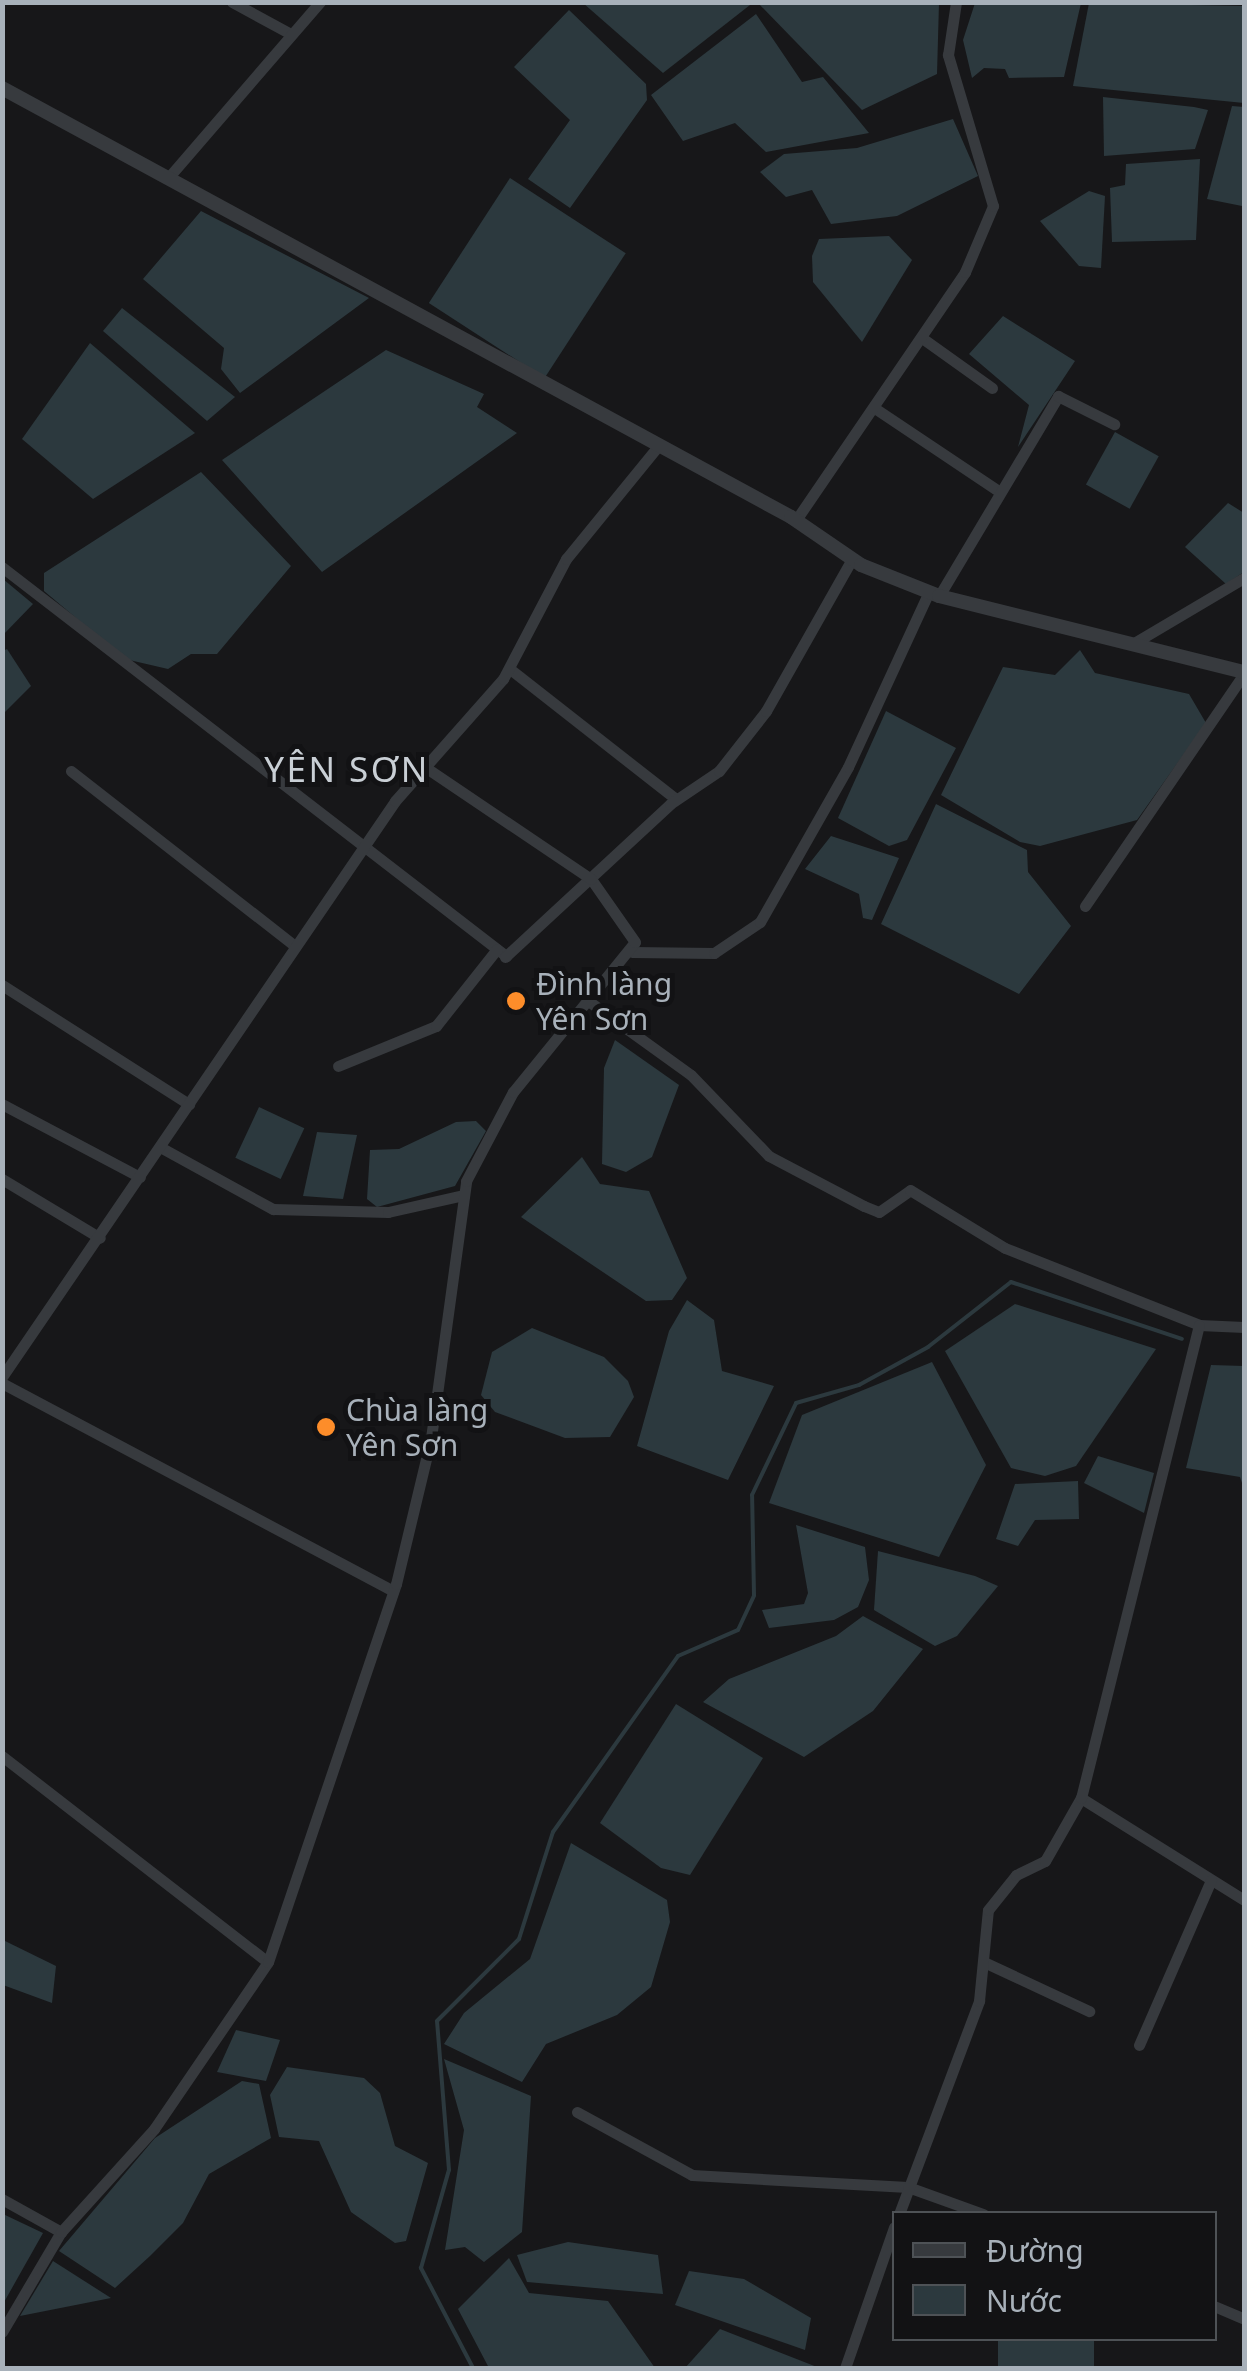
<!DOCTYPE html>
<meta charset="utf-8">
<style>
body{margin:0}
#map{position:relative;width:1247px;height:2371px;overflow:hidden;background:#171719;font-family:"Noto Sans",sans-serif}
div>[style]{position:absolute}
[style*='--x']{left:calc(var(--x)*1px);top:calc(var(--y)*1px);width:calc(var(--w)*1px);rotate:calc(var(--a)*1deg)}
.water>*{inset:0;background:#2c393e;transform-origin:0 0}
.stream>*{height:4px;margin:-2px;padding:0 2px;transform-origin:2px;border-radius:2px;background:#2c393e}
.minor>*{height:11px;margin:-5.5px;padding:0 5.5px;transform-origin:5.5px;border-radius:5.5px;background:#373a3e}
.tertiary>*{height:14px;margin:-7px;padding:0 7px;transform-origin:7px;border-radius:7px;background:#373a3e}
.dots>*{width:28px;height:28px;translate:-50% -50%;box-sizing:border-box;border:5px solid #121214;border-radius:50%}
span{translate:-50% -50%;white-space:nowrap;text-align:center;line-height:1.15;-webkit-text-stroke:10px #121214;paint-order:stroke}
.poi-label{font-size:30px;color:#a8b1ba}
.left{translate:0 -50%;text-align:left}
.quarter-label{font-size:35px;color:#c9cfd5;letter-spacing:2.5px}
.frame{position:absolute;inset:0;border:5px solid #a8b1ba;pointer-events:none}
.legend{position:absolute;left:892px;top:2211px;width:325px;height:130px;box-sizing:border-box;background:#121214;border:2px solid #4e5256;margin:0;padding:12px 18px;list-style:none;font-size:30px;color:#a8b1ba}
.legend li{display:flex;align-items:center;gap:20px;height:50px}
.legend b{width:50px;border:2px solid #4e5256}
</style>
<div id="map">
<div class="water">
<div style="clip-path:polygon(583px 3px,747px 2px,750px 5px,663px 73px)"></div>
<div style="clip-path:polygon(758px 3px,939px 3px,937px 74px,862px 110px)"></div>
<div style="clip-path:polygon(975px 3px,1081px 3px,1064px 77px,1009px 78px,1005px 69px,984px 68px,972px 78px,963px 40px)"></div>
<div style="clip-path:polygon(1089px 3px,1244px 6px,1244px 103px,1073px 86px)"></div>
<div style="clip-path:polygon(569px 10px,646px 84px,647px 100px,570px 208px,528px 179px,570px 120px,514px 67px)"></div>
<div style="clip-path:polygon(756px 14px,802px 82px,823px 77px,869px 133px,766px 152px,735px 123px,683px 141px,651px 95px)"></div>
<div style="clip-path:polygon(1103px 97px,1194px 107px,1208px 110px,1195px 149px,1104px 156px)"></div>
<div style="clip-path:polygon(1232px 106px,1244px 107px,1242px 206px,1207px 199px)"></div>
<div style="clip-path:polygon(953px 119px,978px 176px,897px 216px,831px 224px,812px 190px,786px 197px,760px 172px,784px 154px,857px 148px)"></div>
<div style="clip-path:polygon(1200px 159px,1196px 240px,1112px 242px,1110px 188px,1125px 185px,1126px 164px)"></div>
<div style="left:510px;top:178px;width:138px;height:149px;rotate:33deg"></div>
<div style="clip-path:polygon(1089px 191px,1105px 196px,1101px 268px,1079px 266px,1040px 221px)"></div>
<div style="clip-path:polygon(201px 211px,369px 298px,240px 393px,221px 369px,224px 348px,143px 279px)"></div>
<div style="clip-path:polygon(889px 236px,912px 260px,862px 342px,813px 282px,812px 256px,819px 239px)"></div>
<div style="clip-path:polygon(122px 308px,235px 397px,207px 421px,103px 331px)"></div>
<div style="clip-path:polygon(1003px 316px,1075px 361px,1018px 447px,1029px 405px,969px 354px)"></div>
<div style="clip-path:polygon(90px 343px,195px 433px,93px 499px,22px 439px)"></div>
<div style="clip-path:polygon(386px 350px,484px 394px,477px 407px,517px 433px,322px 572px,222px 460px)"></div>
<div style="left:1115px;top:432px;width:50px;height:60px;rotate:29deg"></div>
<div style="clip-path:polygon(201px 472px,291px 566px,217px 654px,191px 654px,168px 669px,125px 659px,44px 591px,44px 573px)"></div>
<div style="clip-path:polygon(1228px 503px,1244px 513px,1244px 572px,1226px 584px,1185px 547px)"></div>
<div style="clip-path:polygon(3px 579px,33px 604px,3px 635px)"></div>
<div style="clip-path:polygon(7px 649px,31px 686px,3px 714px,3px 651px)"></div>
<div style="clip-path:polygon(1080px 650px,1095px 673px,1189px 694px,1206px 723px,1137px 820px,1040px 846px,1020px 842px,941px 795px,1003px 667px,1055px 675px)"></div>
<div style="clip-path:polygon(886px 711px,956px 748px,907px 840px,889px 846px,838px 818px)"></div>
<div style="clip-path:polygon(936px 804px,1027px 850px,1028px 872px,1071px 926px,1019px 994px,881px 924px)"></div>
<div style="clip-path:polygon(831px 836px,899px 858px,872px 920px,863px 918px,859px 894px,805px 869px)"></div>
<div style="clip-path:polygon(615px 1040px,679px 1085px,652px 1157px,626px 1172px,602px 1164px,604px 1068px)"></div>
<div style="left:259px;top:1107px;width:50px;height:56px;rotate:25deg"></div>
<div style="clip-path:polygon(456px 1122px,476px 1121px,486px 1131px,455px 1186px,377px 1207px,367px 1199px,370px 1150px,399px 1149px)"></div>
<div style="clip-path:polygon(317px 1132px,357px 1135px,343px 1199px,303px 1196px)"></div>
<div style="clip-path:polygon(582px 1157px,600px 1184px,649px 1191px,687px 1278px,672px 1300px,646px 1301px,521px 1217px)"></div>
<div style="clip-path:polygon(687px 1300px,714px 1320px,722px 1371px,774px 1386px,728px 1480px,637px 1446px,669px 1331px)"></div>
<div style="clip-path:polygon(1015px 1304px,1156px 1349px,1076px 1466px,1045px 1476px,1011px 1468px,945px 1351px)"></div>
<div style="clip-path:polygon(532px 1328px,604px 1357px,628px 1381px,634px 1397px,610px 1437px,565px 1438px,495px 1412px,481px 1395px,492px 1352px)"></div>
<div style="clip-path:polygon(932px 1362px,986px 1465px,939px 1557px,769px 1503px,802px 1415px)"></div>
<div style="clip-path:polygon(1211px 1365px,1244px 1366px,1244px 1489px,1240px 1477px,1186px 1468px)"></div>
<div style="clip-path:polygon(1098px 1456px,1154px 1473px,1144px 1513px,1084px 1483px)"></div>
<div style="clip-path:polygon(1078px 1481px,1079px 1519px,1035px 1520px,1018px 1546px,996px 1539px,1015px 1484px)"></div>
<div style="clip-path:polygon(796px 1525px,865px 1547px,869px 1580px,858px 1607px,834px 1620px,769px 1628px,762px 1610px,804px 1604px,808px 1593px)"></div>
<div style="clip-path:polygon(878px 1551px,975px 1576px,998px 1586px,957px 1636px,935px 1646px,874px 1610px)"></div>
<div style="clip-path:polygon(863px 1616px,923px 1649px,873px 1711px,804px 1757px,703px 1702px,729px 1679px,836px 1636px)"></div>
<div style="clip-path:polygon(676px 1704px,763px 1758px,690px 1875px,661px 1868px,600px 1823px)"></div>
<div style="clip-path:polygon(571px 1843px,667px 1900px,670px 1922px,651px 1987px,617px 2015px,546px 2044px,522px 2082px,444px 2044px,464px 2013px,530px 1959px)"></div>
<div style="clip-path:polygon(3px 1940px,56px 1966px,52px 2003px,3px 1985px)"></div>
<div style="clip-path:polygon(236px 2030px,280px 2040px,266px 2081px,217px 2072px)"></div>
<div style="clip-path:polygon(444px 2059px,531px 2096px,522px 2232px,484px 2262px,465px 2247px,445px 2250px,464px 2130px)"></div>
<div style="clip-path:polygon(287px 2067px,364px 2078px,380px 2093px,395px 2146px,428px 2163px,406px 2241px,395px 2243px,351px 2212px,319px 2141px,279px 2137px,270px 2095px)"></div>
<div style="clip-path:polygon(242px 2081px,259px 2084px,271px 2138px,209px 2174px,183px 2223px,150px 2256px,115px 2288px,59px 2251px,155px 2138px)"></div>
<div style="clip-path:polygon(3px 2214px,43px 2233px,3px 2304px)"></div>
<div style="clip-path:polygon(568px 2242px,658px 2255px,663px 2294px,527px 2282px,517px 2255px)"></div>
<div style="clip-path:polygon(509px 2258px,529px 2293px,608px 2301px,655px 2368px,489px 2368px,458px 2309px)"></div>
<div style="clip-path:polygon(53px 2261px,111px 2298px,20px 2316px)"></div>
<div style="clip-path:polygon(689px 2271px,744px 2279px,811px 2318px,805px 2350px,675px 2305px)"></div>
<div style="clip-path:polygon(720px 2329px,817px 2367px,817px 2368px,685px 2368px)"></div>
<div style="left:998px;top:2339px;width:96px;height:31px"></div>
</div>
<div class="stream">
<div style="--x:473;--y:2368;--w:113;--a:-117.5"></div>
<div style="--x:421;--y:2268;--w:102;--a:-74.1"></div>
<div style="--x:449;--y:2170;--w:149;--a:-94.6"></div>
<div style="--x:437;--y:2021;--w:116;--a:-45"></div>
<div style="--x:519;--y:1939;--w:112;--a:-72.4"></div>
<div style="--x:553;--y:1832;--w:216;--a:-54.6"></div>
<div style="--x:678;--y:1656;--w:65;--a:-23.4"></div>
<div style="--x:738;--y:1630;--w:38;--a:-65"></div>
<div style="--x:754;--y:1595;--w:100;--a:-91.1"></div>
<div style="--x:752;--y:1495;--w:102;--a:-64.4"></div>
<div style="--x:796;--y:1403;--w:66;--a:-15.9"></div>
<div style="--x:859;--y:1385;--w:79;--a:-28.8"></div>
<div style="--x:928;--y:1347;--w:105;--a:-38.1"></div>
<div style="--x:1011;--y:1282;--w:180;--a:18.4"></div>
</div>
<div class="minor">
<div style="--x:232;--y:2;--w:67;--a:28.5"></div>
<div style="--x:168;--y:178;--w:233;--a:-49.2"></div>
<div style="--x:922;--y:338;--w:86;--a:35.5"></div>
<div style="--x:876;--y:409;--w:149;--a:33.8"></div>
<div style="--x:796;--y:520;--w:300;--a:-55.7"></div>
<div style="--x:965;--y:272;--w:72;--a:-67"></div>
<div style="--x:993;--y:206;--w:158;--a:-106.6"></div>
<div style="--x:948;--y:55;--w:54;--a:-81.4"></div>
<div style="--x:2;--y:567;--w:637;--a:37.66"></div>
<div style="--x:939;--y:596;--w:233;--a:-59.2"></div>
<div style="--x:1058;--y:396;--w:63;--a:26.6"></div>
<div style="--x:1134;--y:643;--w:128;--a:-30.6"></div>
<div style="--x:510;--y:669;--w:211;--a:38.1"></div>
<div style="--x:71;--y:771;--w:283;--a:38"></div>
<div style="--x:1085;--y:906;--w:281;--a:-55.6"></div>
<div style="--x:632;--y:952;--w:82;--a:0.7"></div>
<div style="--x:714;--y:953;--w:55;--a:-34"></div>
<div style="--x:760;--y:922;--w:178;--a:-60.4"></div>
<div style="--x:848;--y:767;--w:193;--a:-65.2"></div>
<div style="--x:505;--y:957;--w:225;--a:-42.8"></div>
<div style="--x:670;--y:804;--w:59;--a:-34"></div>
<div style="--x:719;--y:771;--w:76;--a:-51.9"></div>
<div style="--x:766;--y:711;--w:175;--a:-60.5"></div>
<div style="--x:2;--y:985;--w:222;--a:32.5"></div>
<div style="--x:587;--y:1000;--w:128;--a:35.8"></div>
<div style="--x:691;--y:1075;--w:112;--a:46.1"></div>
<div style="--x:769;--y:1156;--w:107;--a:27.8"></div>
<div style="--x:864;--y:1206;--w:16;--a:22"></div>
<div style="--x:879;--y:1212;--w:38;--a:-35"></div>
<div style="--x:910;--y:1190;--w:111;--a:31.4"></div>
<div style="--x:1005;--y:1248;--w:209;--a:21.6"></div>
<div style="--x:1199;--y:1325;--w:45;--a:2.5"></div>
<div style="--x:338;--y:1066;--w:106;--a:-22.2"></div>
<div style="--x:436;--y:1026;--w:98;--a:-51.6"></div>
<div style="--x:2;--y:1104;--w:156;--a:27.9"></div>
<div style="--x:160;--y:1147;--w:129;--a:28.8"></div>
<div style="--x:273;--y:1209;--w:115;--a:1.5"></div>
<div style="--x:388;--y:1212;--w:78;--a:-12.6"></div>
<div style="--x:2;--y:1179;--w:114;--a:31"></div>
<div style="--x:2;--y:1377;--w:697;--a:-55.69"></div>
<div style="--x:395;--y:801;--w:163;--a:-48.5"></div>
<div style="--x:503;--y:679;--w:136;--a:-62.3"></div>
<div style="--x:566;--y:559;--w:146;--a:-50.8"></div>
<div style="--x:2;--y:1383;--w:443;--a:28"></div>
<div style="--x:2;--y:1756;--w:336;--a:37.8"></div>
<div style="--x:1081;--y:1798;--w:192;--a:32"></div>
<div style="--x:986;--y:1963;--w:114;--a:25"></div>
<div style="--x:1139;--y:2045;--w:180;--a:-66.4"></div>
<div style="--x:577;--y:2112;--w:131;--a:28.7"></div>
<div style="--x:692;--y:2175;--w:216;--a:3.2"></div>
<div style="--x:908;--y:2187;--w:80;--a:19.8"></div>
<div style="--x:2;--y:2199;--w:68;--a:29.2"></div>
<div style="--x:899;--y:2214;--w:228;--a:-69.4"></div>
<div style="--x:979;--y:2001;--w:91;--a:-84.4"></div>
<div style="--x:988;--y:1910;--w:45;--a:-51.3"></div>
<div style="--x:1016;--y:1875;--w:32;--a:-26"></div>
<div style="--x:1045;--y:1861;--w:73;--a:-60.3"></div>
<div style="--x:1081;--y:1798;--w:487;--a:-76"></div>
<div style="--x:1214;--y:2306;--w:33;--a:23"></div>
<div style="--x:2;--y:2332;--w:116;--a:-59.5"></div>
<div style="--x:61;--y:2232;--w:139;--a:-47.9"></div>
<div style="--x:154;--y:2129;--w:202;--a:-55.7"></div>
<div style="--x:268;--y:1962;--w:399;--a:-71.3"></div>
<div style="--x:396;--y:1584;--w:150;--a:-76.5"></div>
<div style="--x:431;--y:1438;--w:259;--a:-82.2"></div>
<div style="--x:466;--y:1181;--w:101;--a:-62.2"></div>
<div style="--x:513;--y:1092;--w:193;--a:-50.9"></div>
<div style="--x:635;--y:942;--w:77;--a:-124.9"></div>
<div style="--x:591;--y:879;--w:204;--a:-146"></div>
<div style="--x:845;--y:2368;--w:149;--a:-70.8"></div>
</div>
<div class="tertiary">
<div style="--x:2;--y:88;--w:898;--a:28.53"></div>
<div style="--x:791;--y:517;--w:85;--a:34.4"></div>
<div style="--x:861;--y:565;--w:84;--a:21.7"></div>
<div style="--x:939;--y:596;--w:314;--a:14"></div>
</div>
<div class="dots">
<div style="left:516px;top:1001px;background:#fd8d2a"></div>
<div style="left:326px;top:1427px;background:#fd8d2a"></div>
</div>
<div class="poi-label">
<span class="left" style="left:536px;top:1001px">Đình làng<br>Yên Sơn</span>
<span class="left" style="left:346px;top:1427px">Chùa làng<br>Yên Sơn</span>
</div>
<div class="quarter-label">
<span style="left:347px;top:769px">YÊN SƠN</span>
</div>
<div class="frame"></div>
<ul class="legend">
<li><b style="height:12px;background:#373a3e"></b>Đường</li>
<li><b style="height:28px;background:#2c393e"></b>Nước</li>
</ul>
</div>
